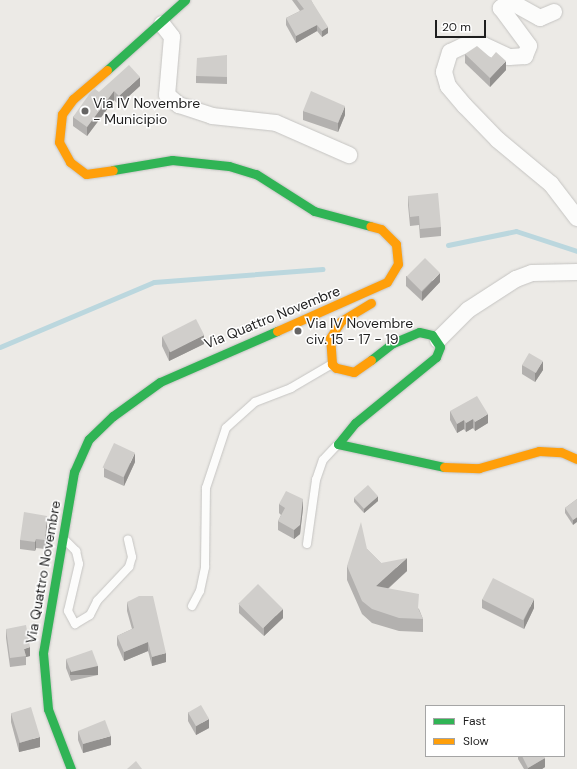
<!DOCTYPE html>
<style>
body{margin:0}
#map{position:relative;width:577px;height:769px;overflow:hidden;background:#eceae6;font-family:"DM Sans",sans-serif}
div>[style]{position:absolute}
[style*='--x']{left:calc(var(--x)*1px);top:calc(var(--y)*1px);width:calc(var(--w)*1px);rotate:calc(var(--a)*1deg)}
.stream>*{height:5px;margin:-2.5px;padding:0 2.5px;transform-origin:2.5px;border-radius:2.5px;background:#bbd7de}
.roads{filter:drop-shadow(0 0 1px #c5c4c2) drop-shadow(0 0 1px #c5c4c2)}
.lane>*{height:8px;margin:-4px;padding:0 4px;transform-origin:4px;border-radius:4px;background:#fcfcfb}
.street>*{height:16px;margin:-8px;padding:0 8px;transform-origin:8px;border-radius:8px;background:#fcfcfb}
.fast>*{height:9px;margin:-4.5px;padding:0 4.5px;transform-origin:4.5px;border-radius:4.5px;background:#30b455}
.slow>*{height:9px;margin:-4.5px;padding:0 4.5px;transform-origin:4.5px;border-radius:4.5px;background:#ff9f0a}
.wall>*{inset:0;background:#b3b1af}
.shaded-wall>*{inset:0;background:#92908e;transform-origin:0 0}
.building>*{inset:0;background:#d0cecb;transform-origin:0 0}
.dots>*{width:11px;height:11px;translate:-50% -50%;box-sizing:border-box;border:2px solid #fff;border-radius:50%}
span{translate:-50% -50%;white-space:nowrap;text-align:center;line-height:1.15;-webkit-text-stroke:3px #fff;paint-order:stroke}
.poi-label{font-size:14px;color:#1e1e1e}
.left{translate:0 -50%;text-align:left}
.street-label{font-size:14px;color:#1e1e1e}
.legend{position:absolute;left:425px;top:705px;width:140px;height:52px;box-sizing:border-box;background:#fff;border:1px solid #a5a5a5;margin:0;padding:5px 7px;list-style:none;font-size:12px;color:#1e1e1e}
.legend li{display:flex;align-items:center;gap:8px;height:20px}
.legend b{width:20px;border:1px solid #a5a5a5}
.scale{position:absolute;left:435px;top:20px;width:51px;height:18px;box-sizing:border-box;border:2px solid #1e1e1e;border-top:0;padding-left:5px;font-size:12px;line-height:14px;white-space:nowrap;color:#1e1e1e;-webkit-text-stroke:3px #fff;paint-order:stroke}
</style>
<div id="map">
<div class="stream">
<div style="--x:448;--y:245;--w:69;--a:-11.6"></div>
<div style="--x:516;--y:231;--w:64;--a:18.2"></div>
<div style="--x:0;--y:347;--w:167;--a:-22.9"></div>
<div style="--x:154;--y:282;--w:169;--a:-4.4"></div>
</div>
<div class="roads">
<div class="lane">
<div style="--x:65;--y:540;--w:16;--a:45"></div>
<div style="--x:76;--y:551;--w:13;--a:77"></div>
<div style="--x:79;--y:564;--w:48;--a:103.2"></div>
<div style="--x:68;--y:611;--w:15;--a:62"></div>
<div style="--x:75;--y:624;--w:17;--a:-31"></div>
<div style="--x:90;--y:615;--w:16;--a:-63"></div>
<div style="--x:97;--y:601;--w:47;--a:-46.7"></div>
<div style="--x:129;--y:567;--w:10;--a:-73"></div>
<div style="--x:132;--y:557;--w:18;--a:-103"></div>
<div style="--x:307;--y:544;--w:65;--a:-82"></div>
<div style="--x:316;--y:480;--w:21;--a:-71"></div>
<div style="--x:323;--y:460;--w:22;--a:-47"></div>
<div style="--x:192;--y:606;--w:17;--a:-62"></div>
<div style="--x:200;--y:591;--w:25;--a:-78"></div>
<div style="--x:205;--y:567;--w:79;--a:-89.3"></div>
<div style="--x:206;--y:488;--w:63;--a:-71.6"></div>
<div style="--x:226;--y:428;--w:39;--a:-42"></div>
<div style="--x:255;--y:402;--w:39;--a:-21"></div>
<div style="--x:291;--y:388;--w:48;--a:-30.3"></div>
</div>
<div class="street">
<div style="--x:554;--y:12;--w:15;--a:157"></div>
<div style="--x:540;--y:18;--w:35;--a:-151"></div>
<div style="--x:509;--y:1;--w:11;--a:139"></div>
<div style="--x:501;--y:8;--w:47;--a:53.6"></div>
<div style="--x:529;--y:46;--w:11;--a:112"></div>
<div style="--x:525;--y:56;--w:16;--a:176"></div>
<div style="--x:509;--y:57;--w:29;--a:-155"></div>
<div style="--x:483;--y:45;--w:20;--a:177"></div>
<div style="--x:463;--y:46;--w:14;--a:155"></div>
<div style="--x:450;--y:52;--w:21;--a:107"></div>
<div style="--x:444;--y:72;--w:15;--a:74"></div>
<div style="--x:448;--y:86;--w:26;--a:50"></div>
<div style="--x:465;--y:106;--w:47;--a:45.9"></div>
<div style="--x:498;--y:140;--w:69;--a:39.7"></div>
<div style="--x:551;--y:184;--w:43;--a:52.6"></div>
<div style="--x:162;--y:24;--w:16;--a:52"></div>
<div style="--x:172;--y:37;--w:58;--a:94.9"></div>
<div style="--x:167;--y:95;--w:16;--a:40"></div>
<div style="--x:179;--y:105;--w:35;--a:18"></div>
<div style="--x:212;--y:116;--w:64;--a:6.2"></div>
<div style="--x:276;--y:123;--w:80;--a:23.7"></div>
<div style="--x:438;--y:340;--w:42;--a:-45"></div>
<div style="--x:468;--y:310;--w:57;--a:-32.9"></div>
<div style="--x:516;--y:279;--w:17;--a:-21"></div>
<div style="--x:532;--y:273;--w:45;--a:-1.3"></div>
</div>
<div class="fast">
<div style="--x:107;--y:70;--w:105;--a:-41.9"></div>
<div style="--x:113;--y:170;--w:60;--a:-9.6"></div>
<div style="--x:172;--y:160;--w:57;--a:6"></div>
<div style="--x:229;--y:166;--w:28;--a:17"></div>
<div style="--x:256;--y:174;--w:69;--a:32.5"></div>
<div style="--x:314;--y:211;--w:58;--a:15"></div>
<div style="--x:371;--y:360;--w:28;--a:-38"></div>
<div style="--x:393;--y:343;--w:28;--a:-23"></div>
<div style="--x:419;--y:332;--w:13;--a:13"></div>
<div style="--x:432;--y:335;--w:14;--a:56"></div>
<div style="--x:440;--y:347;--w:11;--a:112"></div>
<div style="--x:436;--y:357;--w:104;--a:140.8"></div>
<div style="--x:355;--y:423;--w:27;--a:129"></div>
<div style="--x:338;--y:444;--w:108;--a:12.2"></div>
<div style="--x:71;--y:769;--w:64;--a:-111"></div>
<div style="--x:48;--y:709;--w:56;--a:-95.1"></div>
<div style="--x:43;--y:653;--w:184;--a:-80.3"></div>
<div style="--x:74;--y:472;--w:36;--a:-66"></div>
<div style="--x:89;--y:439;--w:33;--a:-44"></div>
<div style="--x:113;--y:416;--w:58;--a:-35.9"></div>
<div style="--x:160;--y:382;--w:128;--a:-23.6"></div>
</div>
<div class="slow">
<div style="--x:107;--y:70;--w:45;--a:139.5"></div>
<div style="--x:73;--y:99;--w:19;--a:126"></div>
<div style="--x:62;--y:114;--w:28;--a:96"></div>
<div style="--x:59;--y:142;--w:23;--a:61"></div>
<div style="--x:70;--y:162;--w:20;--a:37"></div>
<div style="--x:86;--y:174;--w:27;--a:-8"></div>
<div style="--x:277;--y:331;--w:120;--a:-24"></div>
<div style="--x:387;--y:282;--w:21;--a:-59"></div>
<div style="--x:398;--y:264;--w:20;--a:-96"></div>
<div style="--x:396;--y:244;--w:21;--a:-135"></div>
<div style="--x:381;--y:229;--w:11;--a:-165"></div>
<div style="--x:371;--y:360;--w:21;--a:145"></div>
<div style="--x:354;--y:372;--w:18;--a:-167"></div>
<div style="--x:336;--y:368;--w:6;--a:-135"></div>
<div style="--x:332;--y:364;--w:26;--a:-94"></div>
<div style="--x:330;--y:338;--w:20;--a:-57"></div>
<div style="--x:341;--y:321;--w:35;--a:-31"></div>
<div style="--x:444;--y:467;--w:35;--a:2"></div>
<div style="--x:479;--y:468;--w:62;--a:-15.8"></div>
<div style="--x:539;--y:451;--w:22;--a:3"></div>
<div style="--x:561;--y:452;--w:17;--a:24"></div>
</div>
</div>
<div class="wall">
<div style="clip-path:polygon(292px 0,311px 0,328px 33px,322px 37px,317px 31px,296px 43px,286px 25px,286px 18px,300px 11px)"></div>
<div style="clip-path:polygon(465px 54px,491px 58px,506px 70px,490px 87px,465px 63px)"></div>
<div style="clip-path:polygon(227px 55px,227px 84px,196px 83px,196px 76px)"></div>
<div style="clip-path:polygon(140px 86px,119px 105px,114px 100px,87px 136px,73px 126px,73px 117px,99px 92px)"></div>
<div style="clip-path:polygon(303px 111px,345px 115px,338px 132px,303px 120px)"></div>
<div style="clip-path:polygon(408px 196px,441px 227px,441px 236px,420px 238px,419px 225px,410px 226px,408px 205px)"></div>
<div style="clip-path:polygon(406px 276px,440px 282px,422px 301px,406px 286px)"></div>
<div style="clip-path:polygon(162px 337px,204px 344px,169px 361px,162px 346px)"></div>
<div style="clip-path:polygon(522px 365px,543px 370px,535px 382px,522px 374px)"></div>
<div style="clip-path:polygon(450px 411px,488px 423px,475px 431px,473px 428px,466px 432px,464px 429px,457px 433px,450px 420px)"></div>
<div style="clip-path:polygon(135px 462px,124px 486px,104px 477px,104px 468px)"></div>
<div style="clip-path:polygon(354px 498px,378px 501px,364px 513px,354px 502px)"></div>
<div style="clip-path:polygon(577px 499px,573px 525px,565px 513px,565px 508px)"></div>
<div style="clip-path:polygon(279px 504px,303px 508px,300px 534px,294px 539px,278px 530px,278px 521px,281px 515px,279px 513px)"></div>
<div style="clip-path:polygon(47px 525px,45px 549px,36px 548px,35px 551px,20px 549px,20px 540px)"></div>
<div style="clip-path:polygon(367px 549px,381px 563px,407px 571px,388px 589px,419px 609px,423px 619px,423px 632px,399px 631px,372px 623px,362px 614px,347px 580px,347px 566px)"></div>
<div style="clip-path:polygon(482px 599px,534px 608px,524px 629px,482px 608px)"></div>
<div style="clip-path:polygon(127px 602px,166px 662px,152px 666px,148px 651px,124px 661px,117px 645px,117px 636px,132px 629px,127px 611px)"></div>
<div style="clip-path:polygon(239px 604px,283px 618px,264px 636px,239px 613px)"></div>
<div style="clip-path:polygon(6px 629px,30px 656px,26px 657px,26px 665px,10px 667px,6px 638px)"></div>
<div style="clip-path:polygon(66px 659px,98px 675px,71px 681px,66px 668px)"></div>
<div style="clip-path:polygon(188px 712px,209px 728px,196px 735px,188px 721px)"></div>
<div style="clip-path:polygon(11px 713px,40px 747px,19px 752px,11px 722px)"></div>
<div style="clip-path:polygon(78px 731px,111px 745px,83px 753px,78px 740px)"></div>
<div style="clip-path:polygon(518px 756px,544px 756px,545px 767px,542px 769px,524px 769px,518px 759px)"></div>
</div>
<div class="shaded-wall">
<div style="clip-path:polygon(317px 25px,317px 31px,296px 43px,296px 36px)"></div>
<div style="clip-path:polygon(328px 27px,328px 33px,322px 37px,322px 31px)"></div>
<div style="clip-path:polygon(506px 61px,506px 70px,490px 87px,490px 78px)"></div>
<div style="clip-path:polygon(140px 77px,140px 86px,119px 105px,119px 96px)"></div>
<div style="clip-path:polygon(114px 91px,114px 100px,87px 136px,87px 127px)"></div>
<div style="clip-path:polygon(345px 106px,345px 115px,338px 132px,338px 123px)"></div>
<div style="clip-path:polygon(440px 273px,440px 282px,422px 301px,422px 292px)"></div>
<div style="clip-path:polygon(204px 335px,204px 344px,169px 361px,169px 352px)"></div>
<div style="clip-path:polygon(543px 361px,543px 370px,535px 382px,535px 373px)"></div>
<div style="clip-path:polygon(488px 414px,488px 423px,475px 431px,475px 422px)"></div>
<div style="clip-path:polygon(473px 419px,473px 428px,466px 432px,466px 423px)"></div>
<div style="clip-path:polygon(464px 420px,464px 429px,457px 433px,457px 424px)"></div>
<div style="clip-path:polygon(135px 453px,135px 462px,124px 486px,124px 477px)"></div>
<div style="clip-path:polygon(378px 496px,378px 501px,364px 513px,364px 509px)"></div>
<div style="clip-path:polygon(303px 499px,303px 508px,300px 534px,294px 539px,294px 530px)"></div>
<div style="clip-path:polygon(47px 516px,47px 525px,45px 549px,45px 540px)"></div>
<div style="clip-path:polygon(577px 517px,577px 522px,573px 525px,573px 520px)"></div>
<div style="clip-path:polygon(36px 539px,36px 548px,35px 551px,35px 542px)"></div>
<div style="clip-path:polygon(407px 558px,407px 571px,376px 599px,376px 586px)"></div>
<div style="clip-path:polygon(534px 599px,534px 608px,524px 629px,524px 620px)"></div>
<div style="clip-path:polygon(283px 609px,283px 618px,264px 636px,264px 627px)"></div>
<div style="clip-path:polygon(148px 642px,148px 651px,124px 661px,124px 652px)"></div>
<div style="clip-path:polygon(30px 647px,30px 656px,26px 657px,24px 649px)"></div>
<div style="clip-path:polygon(166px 653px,166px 662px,152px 666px,152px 657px)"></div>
<div style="left:98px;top:666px;width:9px;height:28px;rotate:90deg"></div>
<div style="clip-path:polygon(209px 719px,209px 728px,196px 735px,196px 726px)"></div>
<div style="clip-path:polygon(111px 736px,111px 745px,83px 753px,83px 744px)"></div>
<div style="clip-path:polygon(40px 737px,40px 747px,19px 752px,19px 743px)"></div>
<div style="clip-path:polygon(545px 758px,545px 767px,542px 769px,528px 769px,528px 768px)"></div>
</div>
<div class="building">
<div style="clip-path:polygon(297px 0,311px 0,328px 27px,322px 31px,317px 25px,296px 36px,286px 18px,304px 9px)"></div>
<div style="clip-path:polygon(477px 46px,491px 58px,496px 52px,506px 61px,490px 78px,465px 54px)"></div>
<div style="clip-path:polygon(227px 55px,227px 77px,196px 76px,197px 58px)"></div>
<div style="clip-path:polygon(129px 65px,140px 77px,119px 96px,114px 91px,87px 127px,73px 117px,90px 93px,95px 89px,99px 92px)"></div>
<div style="clip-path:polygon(311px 91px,345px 106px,338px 123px,303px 111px)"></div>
<div style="clip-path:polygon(438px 193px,441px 227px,420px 229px,419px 216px,410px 217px,408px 196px)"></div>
<div style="left:425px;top:258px;width:21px;height:26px;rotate:45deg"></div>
<div style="left:196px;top:319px;width:18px;height:38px;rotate:63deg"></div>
<div style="left:529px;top:353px;width:16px;height:14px;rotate:30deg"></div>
<div style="clip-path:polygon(477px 396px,488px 414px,475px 422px,473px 419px,466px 423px,464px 420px,457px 424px,450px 411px)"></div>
<div style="left:114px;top:443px;width:23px;height:27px;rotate:25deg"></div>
<div style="left:368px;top:485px;width:15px;height:19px;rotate:48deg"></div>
<div style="clip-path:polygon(286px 491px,303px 499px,300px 525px,294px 530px,278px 521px,285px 508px,279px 504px)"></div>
<div style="clip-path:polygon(577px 499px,577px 517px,573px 520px,565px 508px)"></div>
<div style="clip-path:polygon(24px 512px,47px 516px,45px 540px,36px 539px,35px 542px,20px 540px)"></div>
<div style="clip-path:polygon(361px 522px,367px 549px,381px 563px,407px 558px,376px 586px,419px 594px,418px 608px,423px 619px,399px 618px,372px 609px,362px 601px,347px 566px)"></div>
<div style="left:493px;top:578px;width:46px;height:24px;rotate:27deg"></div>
<div style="left:258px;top:584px;width:35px;height:28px;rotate:45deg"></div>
<div style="clip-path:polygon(139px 596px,153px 596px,166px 653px,152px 657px,148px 642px,124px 652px,117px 636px,134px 628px,127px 602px)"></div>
<div style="clip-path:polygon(26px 625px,30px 647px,24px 649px,26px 656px,10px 658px,6px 629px)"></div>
<div style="clip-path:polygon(92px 650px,98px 666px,71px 672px,66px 659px)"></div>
<div style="left:201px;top:705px;width:16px;height:15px;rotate:60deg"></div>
<div style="left:31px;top:707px;width:31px;height:21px;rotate:73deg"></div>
<div style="clip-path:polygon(105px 720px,111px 736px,83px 744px,78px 731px)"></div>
<div style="clip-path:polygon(522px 756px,544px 756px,545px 758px,528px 768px)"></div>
<div style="clip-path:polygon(136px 761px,142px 769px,127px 769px)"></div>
</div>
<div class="dots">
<div style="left:85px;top:111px;background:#666564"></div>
<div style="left:298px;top:331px;background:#666564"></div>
</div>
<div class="poi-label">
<span class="left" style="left:93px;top:111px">Via IV Novembre<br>- Municipio</span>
<span class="left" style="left:306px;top:331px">Via IV Novembre<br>civ. 15 - 17 - 19</span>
</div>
<div class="street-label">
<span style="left:272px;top:317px;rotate:-22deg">Via Quattro Novembre</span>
<span style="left:43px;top:572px;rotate:-80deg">Via Quattro Novembre</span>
</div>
<ul class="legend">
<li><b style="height:5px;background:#30b455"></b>Fast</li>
<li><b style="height:5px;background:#ff9f0a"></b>Slow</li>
</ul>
<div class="scale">20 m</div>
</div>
